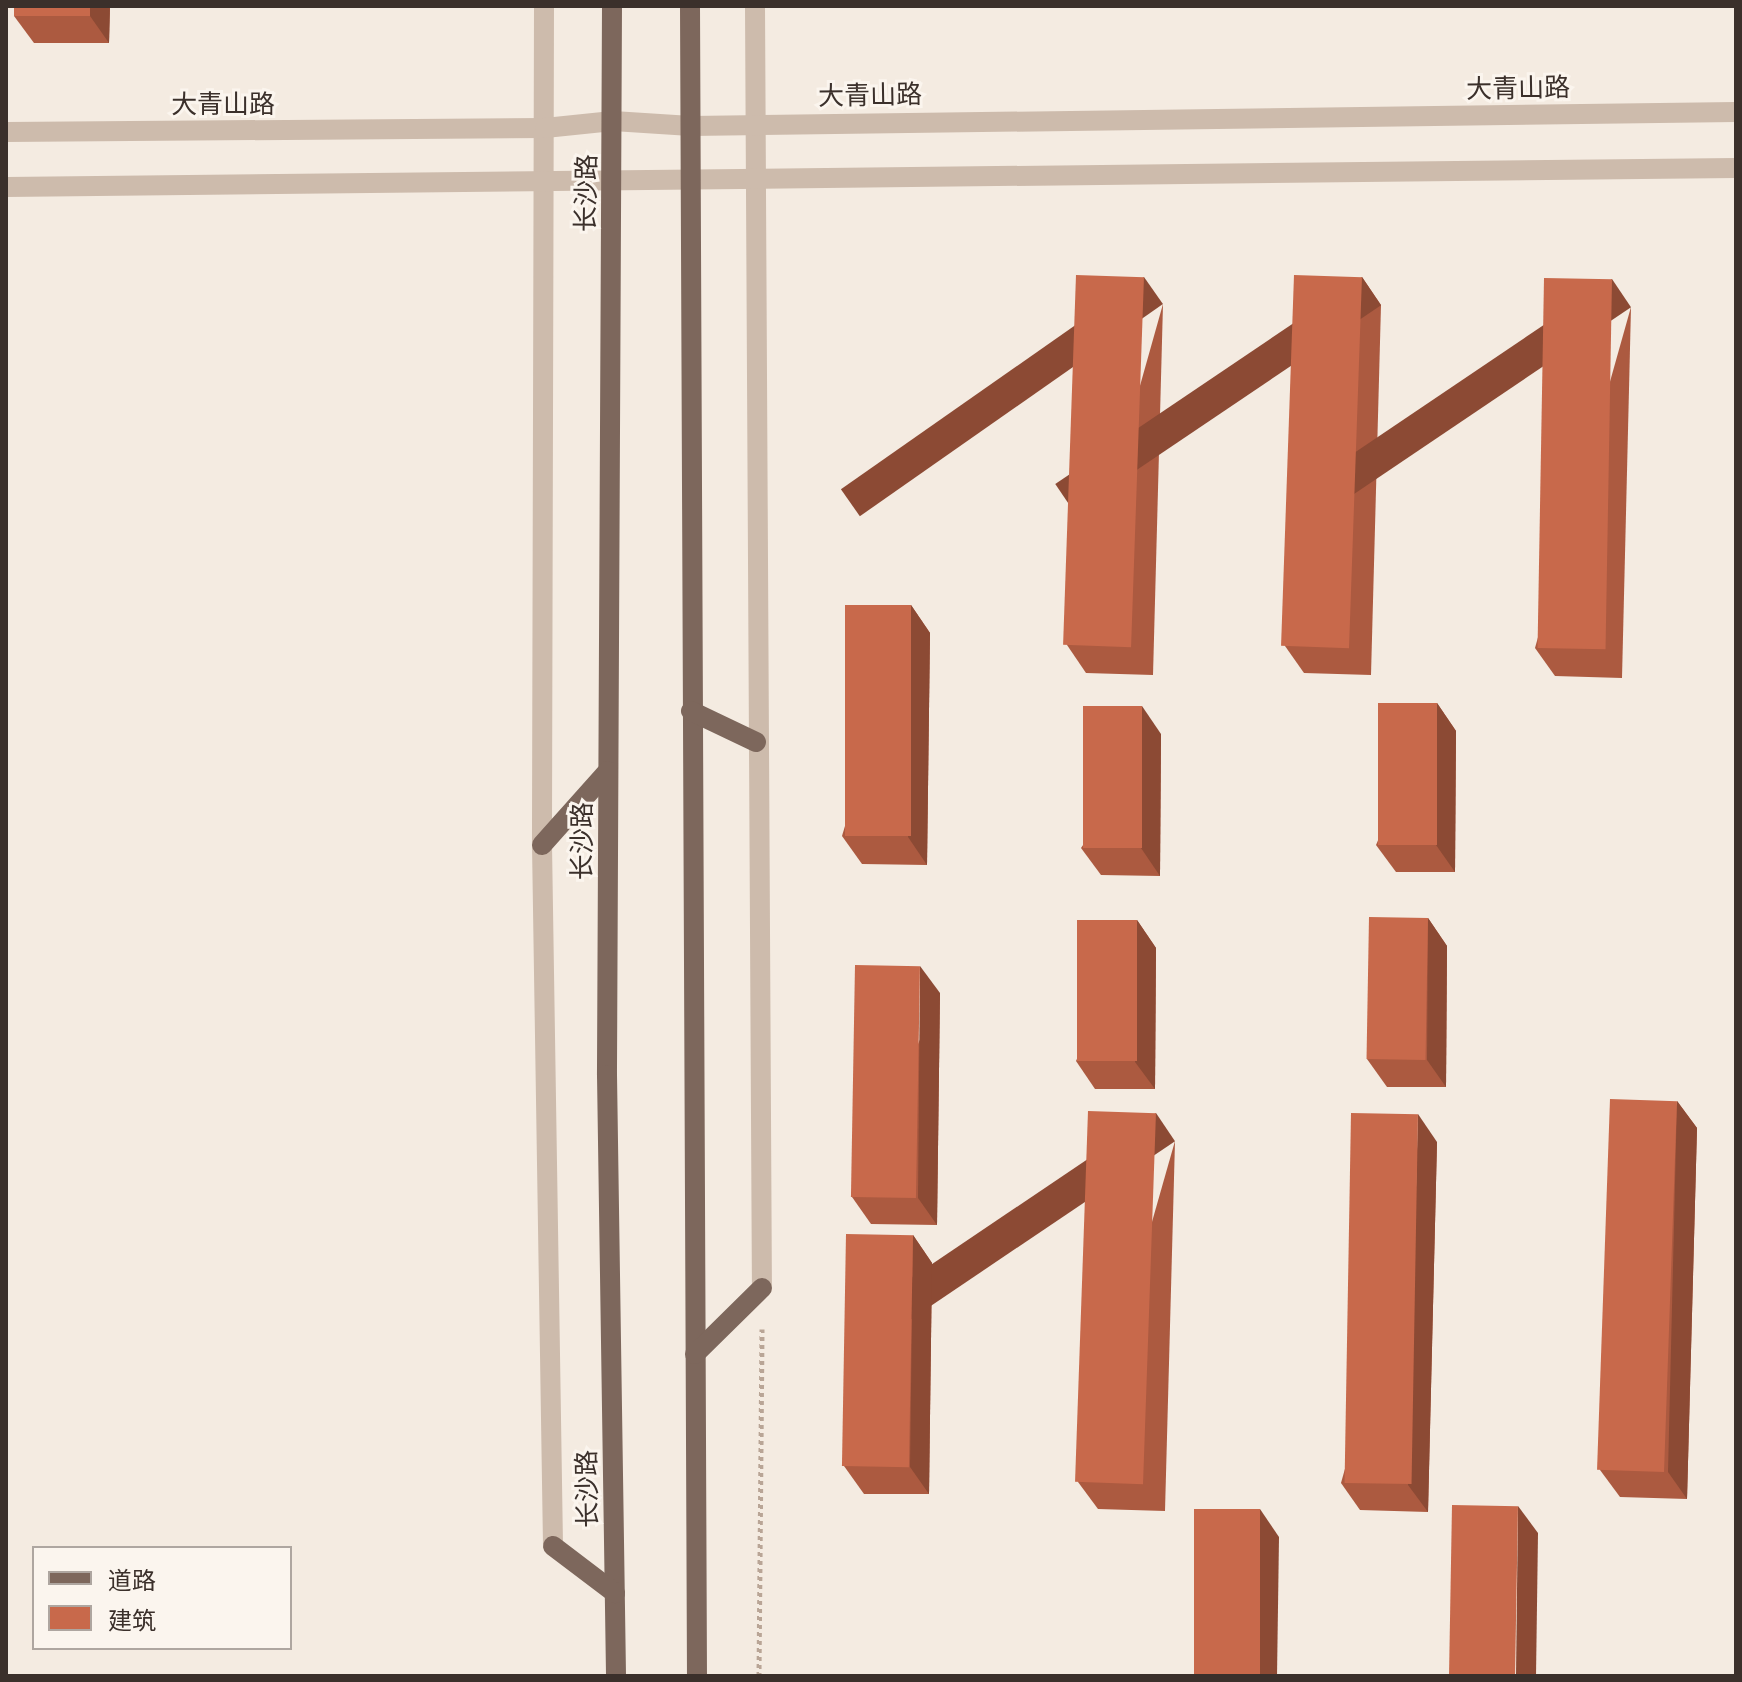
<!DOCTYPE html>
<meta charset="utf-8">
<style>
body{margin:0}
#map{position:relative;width:1742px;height:1682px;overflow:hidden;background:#f4ebe1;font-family:"IBM Plex Sans","Noto Sans SC",sans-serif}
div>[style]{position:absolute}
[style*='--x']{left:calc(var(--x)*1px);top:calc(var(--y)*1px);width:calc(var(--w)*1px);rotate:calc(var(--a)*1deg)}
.path>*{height:5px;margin-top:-2.5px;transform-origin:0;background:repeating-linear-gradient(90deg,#b9a596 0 4px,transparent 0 8px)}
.minor>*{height:20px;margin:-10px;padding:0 10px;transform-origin:10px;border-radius:10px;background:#cdbbac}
.major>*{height:20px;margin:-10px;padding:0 10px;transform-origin:10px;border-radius:10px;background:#7d675c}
.wall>*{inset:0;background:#ac5a40}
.shaded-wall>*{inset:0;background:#8c4a34;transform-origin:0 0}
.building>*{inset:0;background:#c8694b;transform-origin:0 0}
span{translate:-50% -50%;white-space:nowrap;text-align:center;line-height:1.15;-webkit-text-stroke:6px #fbf5ee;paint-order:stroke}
.street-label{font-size:26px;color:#3b302b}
.frame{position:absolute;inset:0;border:8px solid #3b302b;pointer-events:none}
.legend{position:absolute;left:32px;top:1546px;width:260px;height:104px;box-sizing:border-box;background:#fbf5ee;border:2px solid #aea6a0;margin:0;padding:10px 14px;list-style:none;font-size:24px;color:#3b302b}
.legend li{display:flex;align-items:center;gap:16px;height:40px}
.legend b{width:40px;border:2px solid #aea6a0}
</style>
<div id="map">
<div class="path">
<div style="--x:759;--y:1676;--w:347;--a:-89.5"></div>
</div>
<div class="minor">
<div style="--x:544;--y:6;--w:839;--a:90.14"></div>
<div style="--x:542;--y:845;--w:701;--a:89.1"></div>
<div style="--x:755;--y:6;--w:1282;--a:89.69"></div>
<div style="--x:6;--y:132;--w:539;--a:-0.43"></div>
<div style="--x:545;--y:128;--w:68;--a:-5.9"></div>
<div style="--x:613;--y:121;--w:78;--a:3.7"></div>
<div style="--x:691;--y:126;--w:1045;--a:-0.77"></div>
<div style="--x:6;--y:187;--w:1730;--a:-0.63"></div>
</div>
<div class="major">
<div style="--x:612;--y:6;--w:1069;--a:90.27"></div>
<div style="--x:607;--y:1075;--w:601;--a:89.14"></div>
<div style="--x:690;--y:6;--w:1670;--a:89.76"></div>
<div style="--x:691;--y:711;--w:72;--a:25.5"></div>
<div style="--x:542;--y:845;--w:99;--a:-48.3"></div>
<div style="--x:695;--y:1354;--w:94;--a:-44.6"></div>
<div style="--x:553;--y:1546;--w:78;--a:37.2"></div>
</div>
<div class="wall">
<div style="clip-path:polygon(14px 6px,110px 6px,109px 43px,34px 43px,14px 16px)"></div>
<div style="clip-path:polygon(1362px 277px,1381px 305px,1371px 675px,1304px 673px,1285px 646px)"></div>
<div style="clip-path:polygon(1163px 304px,1153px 675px,1086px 673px,1067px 645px)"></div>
<div style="clip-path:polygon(1631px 307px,1622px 678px,1555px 676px,1535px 648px)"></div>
<div style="clip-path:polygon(911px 605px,930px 633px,927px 865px,862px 864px,842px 836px)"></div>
<div style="clip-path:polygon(1437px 703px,1456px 731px,1455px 872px,1396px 872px,1376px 845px)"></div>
<div style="clip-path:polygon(1161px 734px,1160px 876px,1101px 875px,1081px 848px)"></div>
<div style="clip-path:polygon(1428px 918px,1447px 946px,1446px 1087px,1387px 1087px,1367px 1059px)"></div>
<div style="clip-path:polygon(1137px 920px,1156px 948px,1155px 1089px,1095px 1089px,1076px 1061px)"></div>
<div style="clip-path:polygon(940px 993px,937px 1225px,871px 1224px,852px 1197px)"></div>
<div style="clip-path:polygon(1677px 1101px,1697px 1128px,1687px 1499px,1620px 1497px,1600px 1470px)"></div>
<div style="clip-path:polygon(1175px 1141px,1165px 1511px,1098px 1509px,1078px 1482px)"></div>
<div style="clip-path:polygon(1437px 1142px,1428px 1512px,1360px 1510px,1341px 1483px)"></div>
<div style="clip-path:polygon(913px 1235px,932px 1263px,929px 1494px,864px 1494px,844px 1466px)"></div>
</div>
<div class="shaded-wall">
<div style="clip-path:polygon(90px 6px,110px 6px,109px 43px,90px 16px)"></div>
<div style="left:1144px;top:277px;width:33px;height:370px;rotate:55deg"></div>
<div style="left:1362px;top:277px;width:34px;height:370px;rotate:56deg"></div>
<div style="left:1612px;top:279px;width:34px;height:371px;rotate:56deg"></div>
<div style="clip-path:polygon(911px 605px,930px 633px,927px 865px,908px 837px)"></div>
<div style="clip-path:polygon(1437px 703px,1456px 731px,1455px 872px,1436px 845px)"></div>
<div style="clip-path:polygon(1142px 706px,1161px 734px,1160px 876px,1141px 848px)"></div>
<div style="clip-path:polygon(1428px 918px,1447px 946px,1446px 1087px,1427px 1060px)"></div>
<div style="clip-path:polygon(1137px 920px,1156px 948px,1155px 1089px,1135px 1062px)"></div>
<div style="clip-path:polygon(920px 966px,940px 993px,937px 1225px,918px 1198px)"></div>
<div style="clip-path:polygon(1677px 1101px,1697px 1128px,1687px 1499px,1668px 1472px)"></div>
<div style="left:1156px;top:1113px;width:34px;height:371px;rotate:56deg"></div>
<div style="clip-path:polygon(1418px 1114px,1437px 1142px,1428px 1512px,1408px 1485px)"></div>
<div style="clip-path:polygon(913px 1235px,932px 1263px,929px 1494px,910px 1467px)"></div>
<div style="clip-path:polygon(1518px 1506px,1538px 1533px,1536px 1676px,1516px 1676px)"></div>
<div style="clip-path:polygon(1260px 1509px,1279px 1537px,1277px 1676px,1258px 1676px)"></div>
</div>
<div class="building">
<div style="left:14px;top:6px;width:76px;height:10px"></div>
<div style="left:1076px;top:275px;width:68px;height:370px;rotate:2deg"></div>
<div style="left:1294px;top:275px;width:68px;height:371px;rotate:2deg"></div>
<div style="left:1544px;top:278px;width:68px;height:370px;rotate:1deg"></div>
<div style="left:845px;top:605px;width:66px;height:231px"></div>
<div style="left:1378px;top:703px;width:59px;height:142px"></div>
<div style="left:1083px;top:706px;width:59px;height:142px"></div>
<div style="left:1369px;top:917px;width:59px;height:142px;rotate:1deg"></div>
<div style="left:1077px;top:920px;width:60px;height:141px"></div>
<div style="left:855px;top:965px;width:65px;height:232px;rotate:1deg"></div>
<div style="left:1610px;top:1099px;width:67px;height:371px;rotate:2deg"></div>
<div style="left:1088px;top:1111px;width:68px;height:371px;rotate:2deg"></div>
<div style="left:1351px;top:1113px;width:67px;height:370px;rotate:1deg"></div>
<div style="left:846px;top:1234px;width:67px;height:232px;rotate:1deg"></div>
<div style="left:1452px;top:1505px;width:66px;height:171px;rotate:1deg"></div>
<div style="left:1194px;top:1509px;width:66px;height:167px"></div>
</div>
<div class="street-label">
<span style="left:1518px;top:88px;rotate:-1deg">大青山路</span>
<span style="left:870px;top:95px;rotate:-1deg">大青山路</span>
<span style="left:223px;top:104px">大青山路</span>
<span style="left:586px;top:193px;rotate:-89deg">长沙路</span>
<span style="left:582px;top:841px;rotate:-90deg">长沙路</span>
<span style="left:587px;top:1489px;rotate:-91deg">长沙路</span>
</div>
<div class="frame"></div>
<ul class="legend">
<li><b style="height:10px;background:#7d675c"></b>道路</li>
<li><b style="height:22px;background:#c8694b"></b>建筑</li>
</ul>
</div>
